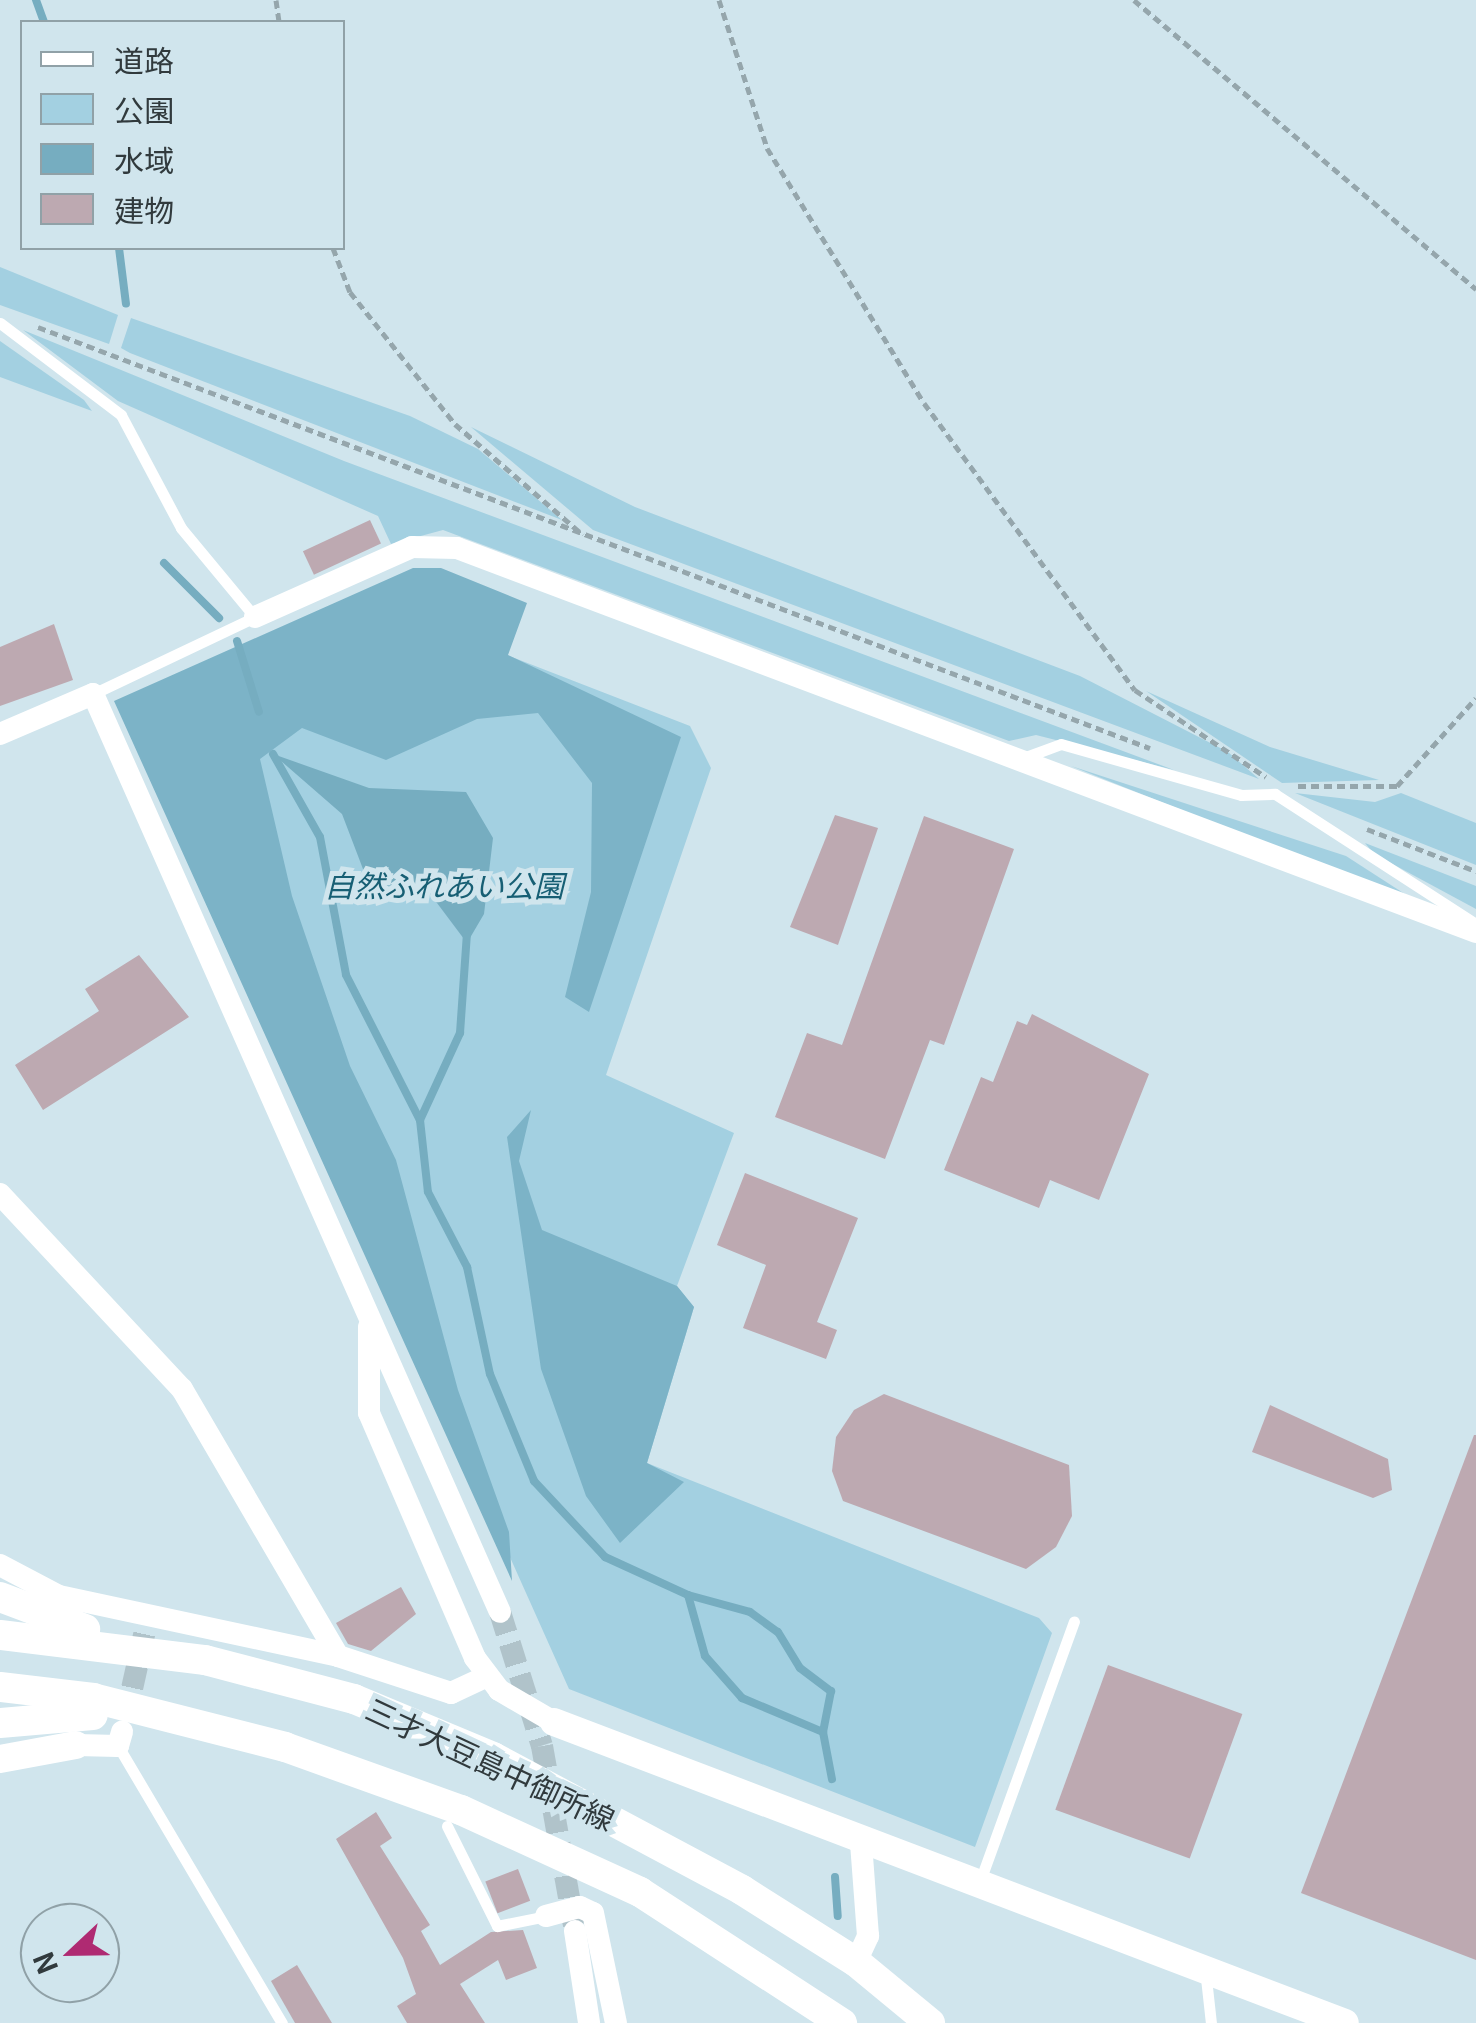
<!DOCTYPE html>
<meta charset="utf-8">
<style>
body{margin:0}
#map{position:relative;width:1476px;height:2023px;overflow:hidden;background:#d0e5ed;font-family:Georgia,"Noto Sans JP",serif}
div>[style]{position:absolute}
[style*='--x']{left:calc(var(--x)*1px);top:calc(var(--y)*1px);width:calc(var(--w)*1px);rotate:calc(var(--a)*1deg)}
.green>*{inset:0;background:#a3d0e1}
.forest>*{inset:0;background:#7cb3c7}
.water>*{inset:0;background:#76adc0}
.stream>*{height:8px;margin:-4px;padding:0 4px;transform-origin:4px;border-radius:4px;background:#76adc0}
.building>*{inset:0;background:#bda9b1;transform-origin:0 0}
.minor-tunnel>*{height:22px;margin-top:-11px;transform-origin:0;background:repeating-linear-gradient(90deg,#b0c3ca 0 22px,transparent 0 33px)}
.path>*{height:5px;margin-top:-2.5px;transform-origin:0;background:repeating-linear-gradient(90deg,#95a6ac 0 8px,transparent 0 13px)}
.service>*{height:11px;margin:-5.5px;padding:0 5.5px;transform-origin:5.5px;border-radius:5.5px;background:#fff}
.minor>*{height:22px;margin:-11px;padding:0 11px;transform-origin:11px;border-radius:11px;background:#fff}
.tertiary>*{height:28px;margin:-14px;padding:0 14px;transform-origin:14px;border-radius:14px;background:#fff}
.secondary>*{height:30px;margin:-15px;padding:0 15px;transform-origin:15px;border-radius:15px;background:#fff}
span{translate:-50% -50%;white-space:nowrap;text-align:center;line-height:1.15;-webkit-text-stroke:10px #d0e5ed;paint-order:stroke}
.park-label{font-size:30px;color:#175f74;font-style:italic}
.street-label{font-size:30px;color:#313a3d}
.legend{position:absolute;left:20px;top:20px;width:325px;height:230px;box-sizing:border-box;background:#d0e5ed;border:2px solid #90a1a7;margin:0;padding:12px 18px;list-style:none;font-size:30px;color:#313a3d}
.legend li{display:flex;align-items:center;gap:20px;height:50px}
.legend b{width:50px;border:2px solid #90a1a7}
.north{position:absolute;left:20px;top:1903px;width:100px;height:100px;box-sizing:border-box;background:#d0e5ed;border:2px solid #90a1a7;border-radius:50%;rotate:248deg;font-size:28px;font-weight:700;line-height:40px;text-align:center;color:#313a3d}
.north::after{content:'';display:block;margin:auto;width:35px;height:45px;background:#af2a72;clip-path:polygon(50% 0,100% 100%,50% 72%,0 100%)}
</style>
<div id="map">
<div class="green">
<div style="clip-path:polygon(0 267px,118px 315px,109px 344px,0 305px)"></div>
<div style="clip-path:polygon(131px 318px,410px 416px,478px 449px,562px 520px,130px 353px,121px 348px)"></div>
<div style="clip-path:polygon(23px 330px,344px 461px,1174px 770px,1036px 735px,1009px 741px,443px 530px,391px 544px,378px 516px,118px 401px)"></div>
<div style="clip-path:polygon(0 341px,84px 400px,92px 411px,0 377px)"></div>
<div style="clip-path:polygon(471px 427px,635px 507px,1080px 676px,1228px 752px,1259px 779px,593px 530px)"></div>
<div style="clip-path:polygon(507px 655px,690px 726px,711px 768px,606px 1075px,734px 1133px,677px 1286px,694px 1307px,647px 1463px,1039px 1618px,1052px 1633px,975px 1847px,569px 1689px,159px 774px)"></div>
<div style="clip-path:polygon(1146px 691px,1270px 747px,1379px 780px,1282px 783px)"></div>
<div style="clip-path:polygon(1071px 766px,1346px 856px,1425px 907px)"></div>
<div style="clip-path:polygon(1295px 793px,1375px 802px,1401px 793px,1476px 823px,1476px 865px)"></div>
<div style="clip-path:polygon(1365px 843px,1476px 886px,1476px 909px,1374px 854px)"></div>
</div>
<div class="forest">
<div style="clip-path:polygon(413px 568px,441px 568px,527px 603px,508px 655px,681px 737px,589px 1012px,565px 997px,591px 892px,592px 783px,538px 713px,477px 719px,386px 760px,302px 728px,260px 759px,292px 896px,350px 1066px,396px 1160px,458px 1390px,509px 1532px,512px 1581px,114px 701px)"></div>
<div style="clip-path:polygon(531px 1110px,519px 1161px,542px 1230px,677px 1286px,694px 1307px,647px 1463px,684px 1482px,620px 1543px,586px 1496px,541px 1369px,507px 1137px)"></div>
</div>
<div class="water">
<div style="clip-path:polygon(273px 754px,369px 788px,466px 792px,493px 838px,484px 914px,467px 943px,428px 891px,371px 890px,342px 814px)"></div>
</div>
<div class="stream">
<div style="--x:36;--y:0;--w:23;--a:70"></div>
<div style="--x:119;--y:248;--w:56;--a:82.9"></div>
<div style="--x:164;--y:563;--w:78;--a:45"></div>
<div style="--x:237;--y:641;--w:74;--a:72.8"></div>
<div style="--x:273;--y:754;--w:95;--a:60.5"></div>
<div style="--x:320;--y:837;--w:140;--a:79.3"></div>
<div style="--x:346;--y:975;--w:163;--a:63"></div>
<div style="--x:420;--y:1120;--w:72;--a:83.7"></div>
<div style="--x:428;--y:1192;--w:85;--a:62.5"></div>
<div style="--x:467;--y:1267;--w:109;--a:77.9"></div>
<div style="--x:490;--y:1374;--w:116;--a:67.6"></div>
<div style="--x:534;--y:1481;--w:104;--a:46.9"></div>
<div style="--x:605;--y:1557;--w:91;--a:24.6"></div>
<div style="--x:688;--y:1595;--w:63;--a:74.4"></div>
<div style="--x:705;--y:1656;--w:56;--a:48.6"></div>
<div style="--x:742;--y:1698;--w:88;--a:22.8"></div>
<div style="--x:823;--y:1732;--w:48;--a:79.2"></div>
<div style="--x:420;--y:1120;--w:96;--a:-65.3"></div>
<div style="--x:460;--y:1033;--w:99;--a:-86"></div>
<div style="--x:688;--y:1595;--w:64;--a:15.3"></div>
<div style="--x:750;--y:1612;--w:34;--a:36"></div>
<div style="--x:778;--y:1632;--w:42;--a:58.6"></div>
<div style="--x:800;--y:1668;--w:39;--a:37"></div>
<div style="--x:831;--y:1691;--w:42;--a:101"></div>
<div style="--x:835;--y:1877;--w:39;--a:86"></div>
</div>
<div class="building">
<div style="left:370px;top:520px;width:26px;height:74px;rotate:65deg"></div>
<div style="clip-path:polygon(54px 624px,73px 680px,0 706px,0 647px)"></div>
<div style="clip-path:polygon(835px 815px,878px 828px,838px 945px,790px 927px)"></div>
<div style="clip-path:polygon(924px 816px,1014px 849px,944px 1045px,930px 1040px,885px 1159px,775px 1117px,807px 1033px,842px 1045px)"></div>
<div style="clip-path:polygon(139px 955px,189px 1017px,43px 1110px,15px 1065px,99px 1011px,85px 989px)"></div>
<div style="clip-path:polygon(1032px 1014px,1149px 1074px,1099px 1200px,1050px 1180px,1039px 1208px,944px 1170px,981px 1077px,993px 1082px,1017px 1021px,1027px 1025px)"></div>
<div style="clip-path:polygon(745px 1173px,858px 1218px,817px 1322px,837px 1330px,826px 1359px,743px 1328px,766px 1265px,717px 1245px)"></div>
<div style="clip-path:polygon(884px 1394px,1069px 1465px,1072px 1516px,1056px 1547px,1026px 1569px,843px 1501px,832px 1471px,836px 1437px,854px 1410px)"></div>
<div style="clip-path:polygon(1270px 1405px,1388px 1459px,1392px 1490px,1373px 1498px,1252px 1452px)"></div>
<div style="clip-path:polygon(1474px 1435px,1476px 1435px,1476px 1960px,1301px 1893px)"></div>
<div style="clip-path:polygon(401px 1587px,416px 1614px,371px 1651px,348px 1644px,336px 1623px)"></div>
<div style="left:1108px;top:1665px;width:143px;height:154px;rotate:20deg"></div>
<div style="clip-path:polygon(376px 1812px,392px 1838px,380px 1846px,430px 1925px,421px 1931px,440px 1965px,491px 1932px,523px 1930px,537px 1968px,506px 1980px,498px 1960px,460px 1984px,485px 2023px,407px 2023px,397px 2006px,416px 1994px,403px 1958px,336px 1839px)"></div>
<div style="left:518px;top:1869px;width:34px;height:35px;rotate:69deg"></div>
<div style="clip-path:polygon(297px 1965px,332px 2023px,295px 2023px,271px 1981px)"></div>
</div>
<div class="minor-tunnel">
<div style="--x:500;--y:1612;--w:140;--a:72.6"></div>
<div style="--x:542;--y:1746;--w:182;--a:79.9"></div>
<div style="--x:125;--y:1720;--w:96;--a:-77.4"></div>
</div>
<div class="path">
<div style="--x:276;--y:0;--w:22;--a:82"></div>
<div style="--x:719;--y:0;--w:156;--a:72"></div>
<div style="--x:767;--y:148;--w:299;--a:58.4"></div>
<div style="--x:924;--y:403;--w:356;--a:53.7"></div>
<div style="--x:1135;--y:690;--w:157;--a:33.6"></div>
<div style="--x:1134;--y:0;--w:448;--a:40.2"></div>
<div style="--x:333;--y:248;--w:47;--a:68.9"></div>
<div style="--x:350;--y:292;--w:169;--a:51.5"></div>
<div style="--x:455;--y:424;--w:169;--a:40.9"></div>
<div style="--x:38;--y:327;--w:1189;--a:20.74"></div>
<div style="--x:1298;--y:786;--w:99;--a:0"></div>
<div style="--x:1397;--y:786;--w:118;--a:-48.1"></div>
<div style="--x:1367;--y:829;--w:117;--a:21.1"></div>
</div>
<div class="service">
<div style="--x:0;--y:323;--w:152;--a:37.2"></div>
<div style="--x:121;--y:415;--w:128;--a:62"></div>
<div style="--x:181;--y:528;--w:116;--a:50.3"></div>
<div style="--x:255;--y:617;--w:179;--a:154.6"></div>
<div style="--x:1023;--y:758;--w:40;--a:-20.2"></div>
<div style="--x:1061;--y:744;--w:187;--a:15.8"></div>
<div style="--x:1241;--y:795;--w:34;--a:-2"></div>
<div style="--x:1275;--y:794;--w:239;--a:32.9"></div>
<div style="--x:118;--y:1746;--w:322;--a:59.4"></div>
<div style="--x:447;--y:1826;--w:112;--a:63.4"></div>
<div style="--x:497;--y:1926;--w:50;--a:-11.5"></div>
<div style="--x:980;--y:1881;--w:276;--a:-70.1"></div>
<div style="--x:1205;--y:1969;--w:54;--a:83.7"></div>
</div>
<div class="minor">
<div style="--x:255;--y:617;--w:172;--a:-24"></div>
<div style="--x:412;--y:547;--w:45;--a:1.3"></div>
<div style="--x:457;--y:548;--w:1089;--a:20.65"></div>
<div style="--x:0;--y:734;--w:101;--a:-23.3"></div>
<div style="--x:93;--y:694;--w:1004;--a:66.09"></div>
<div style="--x:0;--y:1194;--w:267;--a:47"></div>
<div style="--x:182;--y:1389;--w:309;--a:59.7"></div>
<div style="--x:369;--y:1327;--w:86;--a:90"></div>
<div style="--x:369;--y:1413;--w:267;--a:66.6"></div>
<div style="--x:475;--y:1658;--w:40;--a:53"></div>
<div style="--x:499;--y:1690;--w:64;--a:30.2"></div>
<div style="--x:0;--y:1565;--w:67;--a:27.7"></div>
<div style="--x:59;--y:1596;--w:285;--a:12.1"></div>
<div style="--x:338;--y:1656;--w:119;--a:18.1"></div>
<div style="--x:451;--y:1693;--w:40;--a:-25"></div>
<div style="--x:76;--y:1745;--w:42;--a:1.4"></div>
<div style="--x:118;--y:1746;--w:15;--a:-74"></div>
<div style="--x:546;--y:1916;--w:35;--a:-15"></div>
<div style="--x:580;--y:1907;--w:14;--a:25"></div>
<div style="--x:593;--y:1913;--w:112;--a:78.2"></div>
<div style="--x:575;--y:1931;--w:93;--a:81.3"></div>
<div style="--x:856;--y:1962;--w:29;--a:-65"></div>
<div style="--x:868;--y:1936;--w:93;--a:-94.3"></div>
</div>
<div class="tertiary">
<div style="--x:554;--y:1722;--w:846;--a:20.83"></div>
<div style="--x:0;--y:1759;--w:77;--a:-10.4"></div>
</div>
<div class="secondary">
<div style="--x:0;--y:1597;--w:91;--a:20.6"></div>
<div style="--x:0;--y:1635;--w:207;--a:7"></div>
<div style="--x:205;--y:1660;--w:154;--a:14.7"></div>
<div style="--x:354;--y:1699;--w:151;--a:22.6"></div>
<div style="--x:493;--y:1757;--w:282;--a:28.1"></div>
<div style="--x:742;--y:1890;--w:135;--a:32.3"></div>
<div style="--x:856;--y:1962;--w:96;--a:39.5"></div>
<div style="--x:0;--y:1687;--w:94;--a:6.7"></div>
<div style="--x:93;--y:1698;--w:198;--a:14.3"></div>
<div style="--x:285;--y:1747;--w:187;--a:19.7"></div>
<div style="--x:461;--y:1810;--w:197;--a:24.6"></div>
<div style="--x:640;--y:1892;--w:241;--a:33"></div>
<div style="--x:0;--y:1723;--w:93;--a:-4.9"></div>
</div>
<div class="park-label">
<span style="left:444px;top:884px">自然ふれあい公園</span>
</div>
<div class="street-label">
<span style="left:491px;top:1763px;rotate:25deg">三才大豆島中御所線</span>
</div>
<ul class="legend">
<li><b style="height:12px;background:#fff"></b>道路</li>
<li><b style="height:28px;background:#a3d0e1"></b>公園</li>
<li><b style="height:28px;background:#76adc0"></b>水域</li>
<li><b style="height:28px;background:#bda9b1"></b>建物</li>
</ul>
<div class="north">N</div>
</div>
